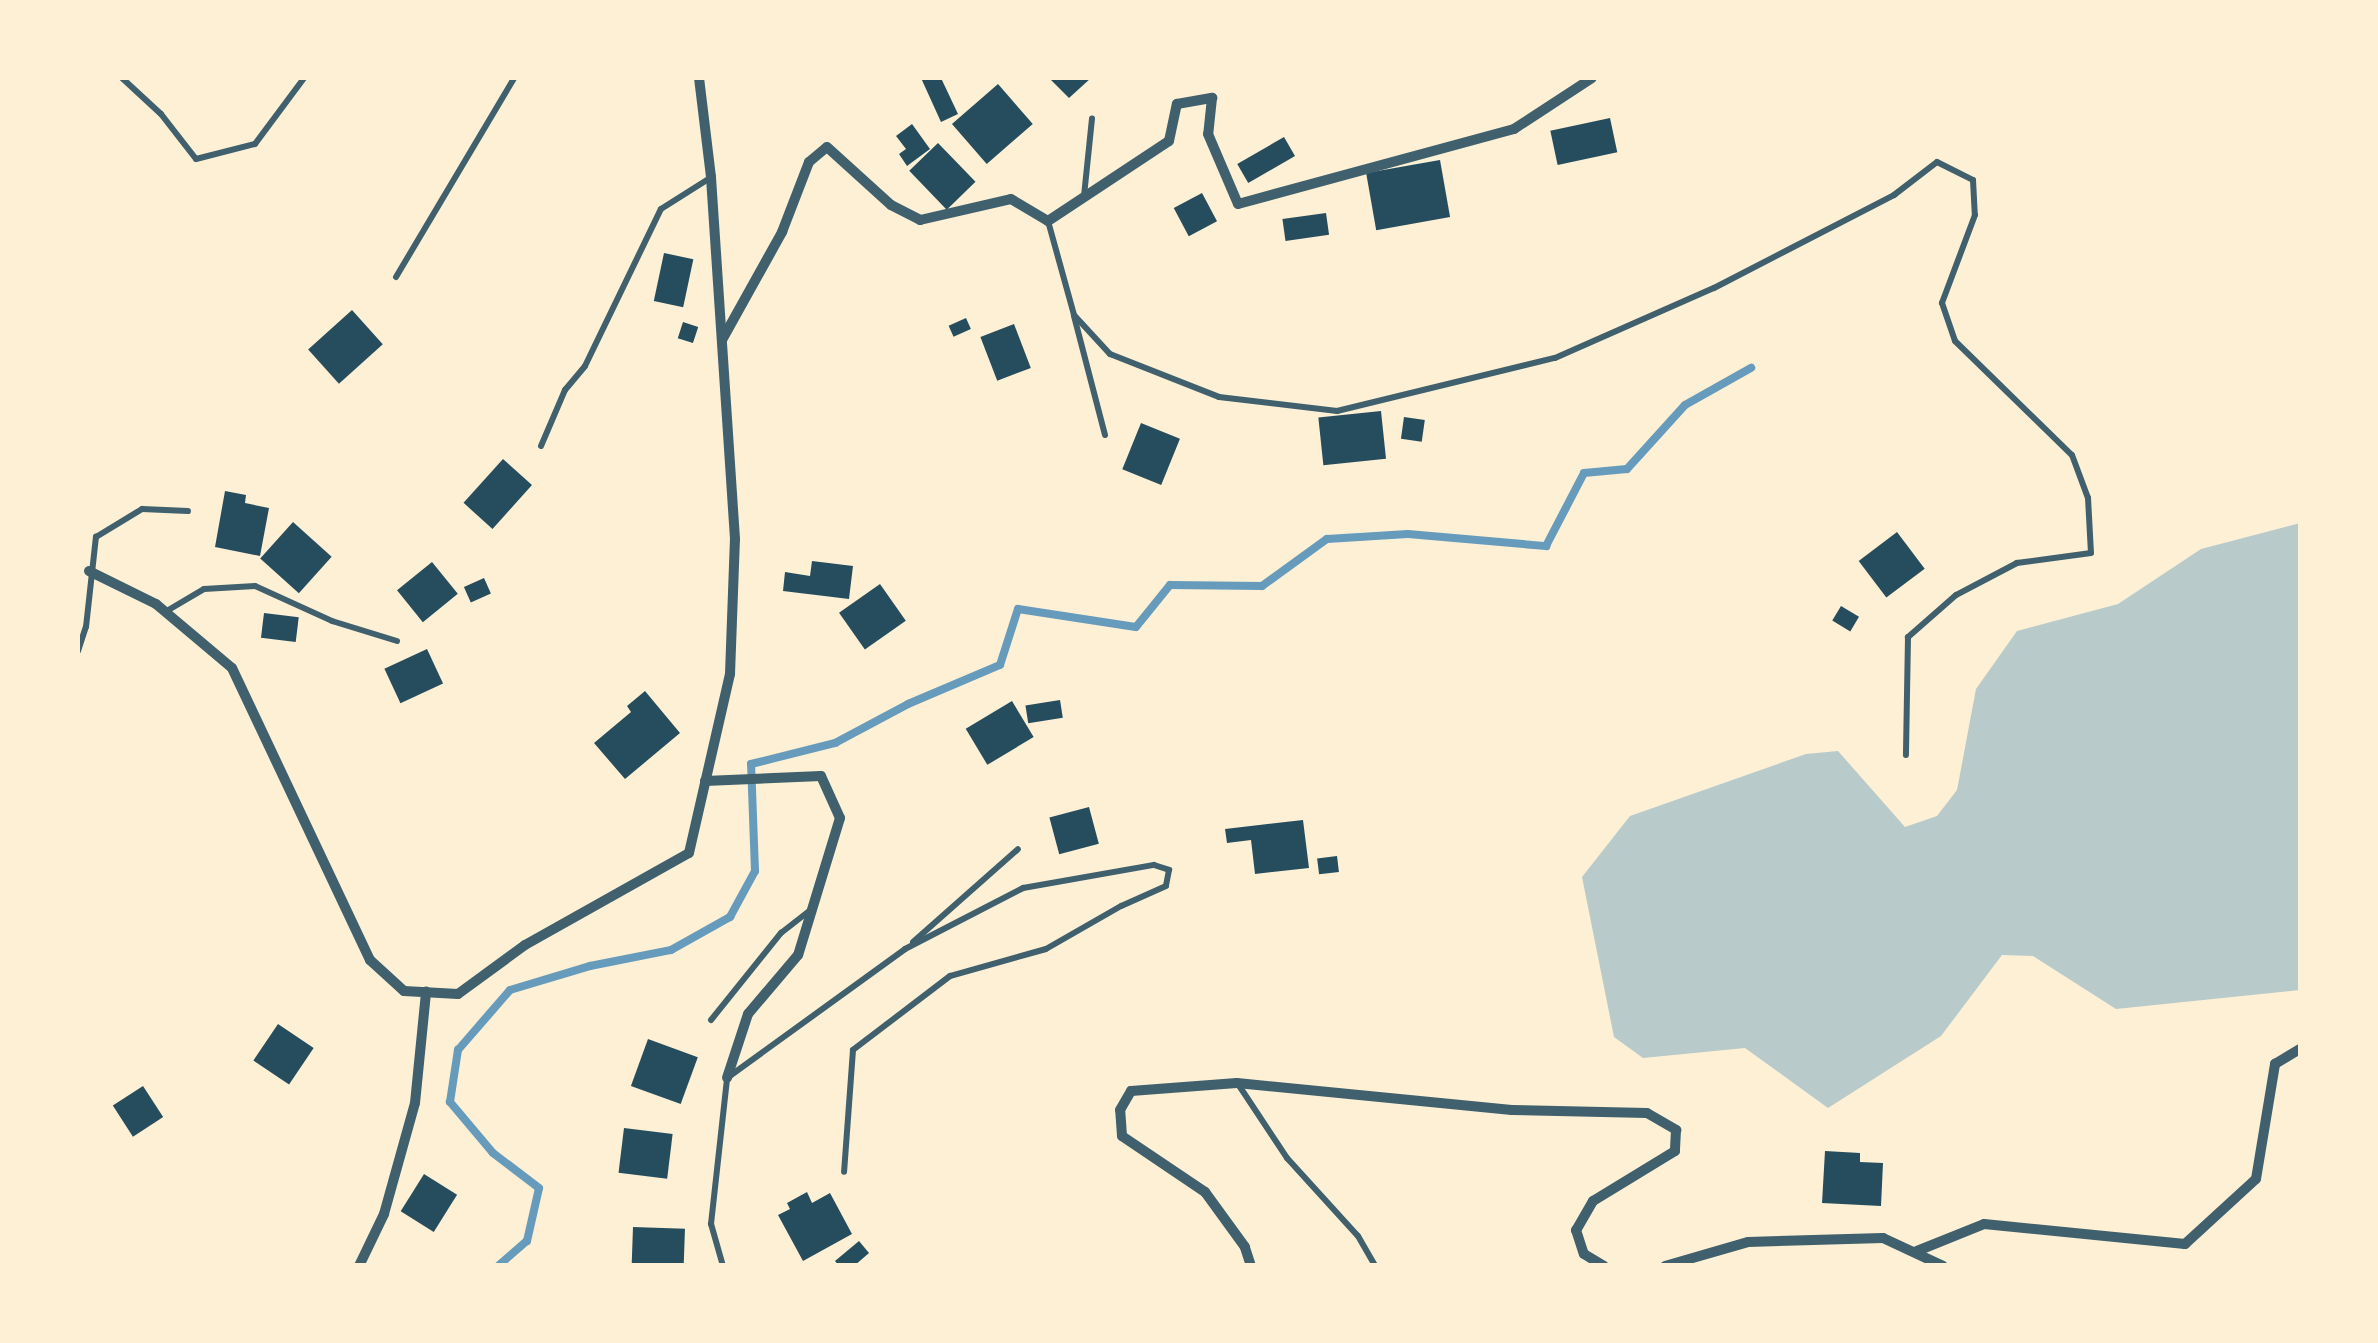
<!DOCTYPE html>
<style>
body{margin:0}
#map{position:relative;width:2378px;height:1343px;overflow:hidden;background:#fdf0d5;font-family:"Public Sans",sans-serif}
div>[style]{position:absolute}
[style*='--x']{left:calc(var(--x)*1px);top:calc(var(--y)*1px);width:calc(var(--w)*1px);rotate:calc(var(--a)*1deg)}
.green>*{inset:0;background:#b9caca}
.stream>*{height:8px;margin:-4px;padding:0 4px;transform-origin:4px;border-radius:4px;background:#669bbc}
.building>*{inset:0;background:#264d5e;transform-origin:0 0}
.service>*{height:6px;margin:-3px;padding:0 3px;transform-origin:3px;border-radius:3px;background:#3f606c}
.minor>*{height:10px;margin:-5px;padding:0 5px;transform-origin:5px;border-radius:5px;background:#3f606c}
span{translate:-50% -50%;white-space:nowrap;text-align:center;line-height:1.15;-webkit-text-stroke:8px #fdf0d5;paint-order:stroke}
.frame{position:absolute;inset:0;border:80px solid #fdf0d5;pointer-events:none}
</style>
<div id="map">
<div class="green">
<div style="clip-path:polygon(2300px 523px,2300px 990px,2116px 1009px,2033px 956px,2002px 955px,1941px 1036px,1828px 1108px,1745px 1048px,1643px 1058px,1614px 1037px,1582px 877px,1630px 816px,1806px 754px,1838px 751px,1905px 827px,1937px 816px,1957px 790px,1976px 689px,2017px 631px,2118px 604px,2201px 549px)"></div>
</div>
<div class="stream">
<div style="--x:498;--y:1266;--w:38;--a:-41"></div>
<div style="--x:527;--y:1241;--w:54;--a:-77.2"></div>
<div style="--x:539;--y:1188;--w:58;--a:-142.7"></div>
<div style="--x:493;--y:1153;--w:67;--a:-130.1"></div>
<div style="--x:450;--y:1102;--w:53;--a:-81.3"></div>
<div style="--x:458;--y:1050;--w:79;--a:-49.1"></div>
<div style="--x:510;--y:990;--w:84;--a:-16.7"></div>
<div style="--x:590;--y:966;--w:83;--a:-11.2"></div>
<div style="--x:671;--y:950;--w:68;--a:-29.2"></div>
<div style="--x:730;--y:917;--w:52;--a:-61.5"></div>
<div style="--x:755;--y:871;--w:107;--a:-92.1"></div>
<div style="--x:751;--y:764;--w:87;--a:-14"></div>
<div style="--x:835;--y:743;--w:83;--a:-28.1"></div>
<div style="--x:908;--y:704;--w:100;--a:-23"></div>
<div style="--x:1000;--y:665;--w:59;--a:-72.2"></div>
<div style="--x:1018;--y:609;--w:119;--a:8.7"></div>
<div style="--x:1136;--y:627;--w:54;--a:-51"></div>
<div style="--x:1170;--y:585;--w:92;--a:0.6"></div>
<div style="--x:1262;--y:586;--w:80;--a:-35.9"></div>
<div style="--x:1327;--y:539;--w:81;--a:-3.5"></div>
<div style="--x:1408;--y:534;--w:139;--a:5"></div>
<div style="--x:1546;--y:546;--w:82;--a:-62.5"></div>
<div style="--x:1584;--y:473;--w:43;--a:-5.3"></div>
<div style="--x:1627;--y:469;--w:86;--a:-47.8"></div>
<div style="--x:1685;--y:405;--w:76;--a:-29.3"></div>
</div>
<div class="building">
<div style="clip-path:polygon(921px 78px,941px 78px,958px 114px,941px 122px)"></div>
<div style="clip-path:polygon(1049px 78px,1091px 78px,1069px 98px)"></div>
<div style="left:998px;top:84px;width:53px;height:61px;rotate:49deg"></div>
<div style="left:1610px;top:118px;width:35px;height:61px;rotate:78deg"></div>
<div style="clip-path:polygon(912px 124px,930px 149px,907px 166px,899px 154px,906px 149px,896px 136px)"></div>
<div style="left:1284px;top:137px;width:22px;height:54px;rotate:60deg"></div>
<div style="left:938px;top:143px;width:54px;height:40px;rotate:46deg"></div>
<div style="left:1440px;top:160px;width:58px;height:75px;rotate:80deg"></div>
<div style="left:1202px;top:193px;width:32px;height:32px;rotate:62deg"></div>
<div style="left:1326px;top:213px;width:22px;height:44px;rotate:82deg"></div>
<div style="left:664px;top:253px;width:30px;height:49px;rotate:12deg"></div>
<div style="left:352px;top:310px;width:46px;height:59px;rotate:48deg"></div>
<div style="left:966px;top:318px;width:12px;height:19px;rotate:66deg"></div>
<div style="left:683px;top:322px;width:16px;height:17px;rotate:18deg"></div>
<div style="left:1014px;top:324px;width:47px;height:36px;rotate:69deg"></div>
<div style="left:1381px;top:411px;width:48px;height:63px;rotate:84deg"></div>
<div style="left:1404px;top:417px;width:21px;height:22px;rotate:8deg"></div>
<div style="left:1141px;top:423px;width:42px;height:50px;rotate:22deg"></div>
<div style="left:503px;top:459px;width:39px;height:59px;rotate:42deg"></div>
<div style="clip-path:polygon(225px 491px,246px 495px,245px 503px,269px 508px,260px 556px,215px 547px)"></div>
<div style="left:293px;top:522px;width:52px;height:49px;rotate:42deg"></div>
<div style="left:1897px;top:532px;width:46px;height:48px;rotate:53deg"></div>
<div style="clip-path:polygon(812px 561px,853px 566px,849px 599px,783px 591px,785px 572px,810px 576px)"></div>
<div style="left:432px;top:562px;width:41px;height:45px;rotate:51deg"></div>
<div style="left:484px;top:578px;width:17px;height:22px;rotate:66deg"></div>
<div style="left:880px;top:584px;width:45px;height:50px;rotate:55deg"></div>
<div style="left:1841px;top:606px;width:21px;height:17px;rotate:31deg"></div>
<div style="left:264px;top:613px;width:35px;height:25px;rotate:7deg"></div>
<div style="left:427px;top:649px;width:38px;height:47px;rotate:65deg"></div>
<div style="clip-path:polygon(645px 691px,680px 733px,625px 779px,594px 743px,631px 712px,627px 706px)"></div>
<div style="left:1060px;top:700px;width:18px;height:35px;rotate:81deg"></div>
<div style="left:1012px;top:701px;width:42px;height:54px;rotate:59deg"></div>
<div style="left:1089px;top:807px;width:38px;height:41px;rotate:75deg"></div>
<div style="clip-path:polygon(1303px 820px,1309px 868px,1255px 874px,1251px 840px,1227px 843px,1225px 829px)"></div>
<div style="left:1337px;top:856px;width:16px;height:20px;rotate:83deg"></div>
<div style="left:278px;top:1024px;width:43px;height:44px;rotate:34deg"></div>
<div style="left:648px;top:1039px;width:53px;height:50px;rotate:20deg"></div>
<div style="left:143px;top:1086px;width:37px;height:36px;rotate:57deg"></div>
<div style="left:624px;top:1128px;width:49px;height:45px;rotate:7deg"></div>
<div style="clip-path:polygon(1825px 1151px,1860px 1153px,1860px 1162px,1883px 1163px,1881px 1206px,1822px 1203px)"></div>
<div style="left:424px;top:1174px;width:39px;height:44px;rotate:32deg"></div>
<div style="clip-path:polygon(807px 1192px,812px 1203px,830px 1193px,852px 1234px,803px 1261px,778px 1215px,790px 1209px,787px 1203px)"></div>
<div style="left:633px;top:1227px;width:52px;height:39px;rotate:2deg"></div>
<div style="clip-path:polygon(859px 1241px,869px 1253px,854px 1266px,839px 1266px,835px 1261px)"></div>
</div>
<div class="service">
<div style="--x:122;--y:78;--w:53;--a:42.7"></div>
<div style="--x:161;--y:114;--w:57;--a:52.1"></div>
<div style="--x:196;--y:159;--w:61;--a:-14.3"></div>
<div style="--x:255;--y:144;--w:82;--a:-53.4"></div>
<div style="--x:1084;--y:196;--w:78;--a:-84.1"></div>
<div style="--x:1048;--y:221;--w:98;--a:74.5"></div>
<div style="--x:1074;--y:315;--w:53;--a:47.3"></div>
<div style="--x:1110;--y:354;--w:117;--a:21.5"></div>
<div style="--x:1219;--y:397;--w:119;--a:6.8"></div>
<div style="--x:1337;--y:411;--w:224;--a:-13.7"></div>
<div style="--x:1555;--y:358;--w:174;--a:-23.8"></div>
<div style="--x:1714;--y:288;--w:203;--a:-27.3"></div>
<div style="--x:1894;--y:195;--w:54;--a:-37.5"></div>
<div style="--x:1937;--y:162;--w:40;--a:26.6"></div>
<div style="--x:1973;--y:180;--w:35;--a:87"></div>
<div style="--x:1975;--y:215;--w:94;--a:110.6"></div>
<div style="--x:1942;--y:303;--w:40;--a:71.1"></div>
<div style="--x:1955;--y:341;--w:163;--a:44.3"></div>
<div style="--x:2072;--y:455;--w:46;--a:69.6"></div>
<div style="--x:2088;--y:498;--w:55;--a:86.9"></div>
<div style="--x:2091;--y:553;--w:75;--a:172.3"></div>
<div style="--x:2017;--y:563;--w:69;--a:152.3"></div>
<div style="--x:1956;--y:595;--w:64;--a:138.8"></div>
<div style="--x:1908;--y:637;--w:118;--a:91"></div>
<div style="--x:396;--y:277;--w:231;--a:-59.3"></div>
<div style="--x:1074;--y:316;--w:123;--a:75.4"></div>
<div style="--x:541;--y:446;--w:61;--a:-66.8"></div>
<div style="--x:565;--y:390;--w:31;--a:-50"></div>
<div style="--x:585;--y:366;--w:174;--a:-64.2"></div>
<div style="--x:661;--y:209;--w:58;--a:-32.3"></div>
<div style="--x:165;--y:612;--w:45;--a:-30.5"></div>
<div style="--x:204;--y:589;--w:51;--a:-3.4"></div>
<div style="--x:255;--y:586;--w:85;--a:24.4"></div>
<div style="--x:332;--y:621;--w:68;--a:17.1"></div>
<div style="--x:78;--y:651;--w:25;--a:-72"></div>
<div style="--x:86;--y:627;--w:91;--a:-83.7"></div>
<div style="--x:96;--y:537;--w:54;--a:-31.3"></div>
<div style="--x:142;--y:509;--w:46;--a:2.5"></div>
<div style="--x:913;--y:942;--w:140;--a:-41.5"></div>
<div style="--x:711;--y:1020;--w:112;--a:-51.2"></div>
<div style="--x:781;--y:933;--w:39;--a:-38"></div>
<div style="--x:1238;--y:1084;--w:89;--a:56.5"></div>
<div style="--x:1287;--y:1158;--w:105;--a:47.7"></div>
<div style="--x:1358;--y:1236;--w:34;--a:60"></div>
<div style="--x:723;--y:1266;--w:44;--a:-105.9"></div>
<div style="--x:711;--y:1224;--w:147;--a:-83.7"></div>
<div style="--x:727;--y:1078;--w:220;--a:-35.9"></div>
<div style="--x:905;--y:949;--w:133;--a:-27.3"></div>
<div style="--x:1023;--y:888;--w:133;--a:-10"></div>
<div style="--x:1154;--y:865;--w:16;--a:18"></div>
<div style="--x:1169;--y:870;--w:16;--a:101"></div>
<div style="--x:1166;--y:886;--w:49;--a:156"></div>
<div style="--x:1121;--y:906;--w:86;--a:150.2"></div>
<div style="--x:1046;--y:949;--w:100;--a:164.3"></div>
<div style="--x:950;--y:976;--w:122;--a:142.7"></div>
<div style="--x:853;--y:1050;--w:122;--a:94.2"></div>
</div>
<div class="minor">
<div style="--x:722;--y:340;--w:124;--a:-60.9"></div>
<div style="--x:782;--y:232;--w:75;--a:-68.9"></div>
<div style="--x:809;--y:162;--w:23;--a:-40"></div>
<div style="--x:827;--y:147;--w:86;--a:42.2"></div>
<div style="--x:891;--y:205;--w:33;--a:27"></div>
<div style="--x:920;--y:220;--w:93;--a:-13"></div>
<div style="--x:1011;--y:199;--w:43;--a:30.7"></div>
<div style="--x:1048;--y:221;--w:145;--a:-33.5"></div>
<div style="--x:1169;--y:141;--w:38;--a:-78"></div>
<div style="--x:1177;--y:104;--w:36;--a:-10"></div>
<div style="--x:1212;--y:98;--w:36;--a:96"></div>
<div style="--x:1208;--y:134;--w:76;--a:66.8"></div>
<div style="--x:1238;--y:204;--w:286;--a:-15.2"></div>
<div style="--x:1514;--y:129;--w:93;--a:-33.2"></div>
<div style="--x:89;--y:571;--w:75;--a:26.2"></div>
<div style="--x:156;--y:604;--w:99;--a:40.1"></div>
<div style="--x:232;--y:668;--w:323;--a:64.7"></div>
<div style="--x:370;--y:960;--w:46;--a:42.4"></div>
<div style="--x:404;--y:991;--w:54;--a:3.2"></div>
<div style="--x:458;--y:994;--w:83;--a:-36.2"></div>
<div style="--x:525;--y:945;--w:188;--a:-29.3"></div>
<div style="--x:689;--y:853;--w:184;--a:-77.1"></div>
<div style="--x:730;--y:674;--w:135;--a:-87.9"></div>
<div style="--x:735;--y:539;--w:363;--a:-93.8"></div>
<div style="--x:711;--y:177;--w:100;--a:-96.9"></div>
<div style="--x:705;--y:781;--w:116;--a:-2.5"></div>
<div style="--x:821;--y:776;--w:46;--a:65.7"></div>
<div style="--x:840;--y:818;--w:143;--a:107"></div>
<div style="--x:798;--y:955;--w:77;--a:130.3"></div>
<div style="--x:748;--y:1014;--w:67;--a:108.2"></div>
<div style="--x:1917;--y:1251;--w:72;--a:-21.9"></div>
<div style="--x:1984;--y:1224;--w:202;--a:5.7"></div>
<div style="--x:2185;--y:1244;--w:96;--a:-42.5"></div>
<div style="--x:2256;--y:1179;--w:117;--a:-80.6"></div>
<div style="--x:2275;--y:1064;--w:29;--a:-31"></div>
<div style="--x:359;--y:1266;--w:58;--a:-64.3"></div>
<div style="--x:384;--y:1214;--w:115;--a:-74.4"></div>
<div style="--x:415;--y:1103;--w:112;--a:-84.3"></div>
<div style="--x:1251;--y:1266;--w:20;--a:-108"></div>
<div style="--x:1245;--y:1247;--w:68;--a:-126"></div>
<div style="--x:1205;--y:1192;--w:100;--a:-146"></div>
<div style="--x:1122;--y:1136;--w:26;--a:-94"></div>
<div style="--x:1120;--y:1110;--w:22;--a:-60"></div>
<div style="--x:1131;--y:1091;--w:106;--a:-4.3"></div>
<div style="--x:1237;--y:1083;--w:276;--a:5.6"></div>
<div style="--x:1512;--y:1110;--w:135;--a:1.3"></div>
<div style="--x:1647;--y:1113;--w:34;--a:30"></div>
<div style="--x:1676;--y:1130;--w:21;--a:93"></div>
<div style="--x:1675;--y:1151;--w:96;--a:148.6"></div>
<div style="--x:1593;--y:1201;--w:34;--a:120"></div>
<div style="--x:1576;--y:1230;--w:25;--a:72"></div>
<div style="--x:1584;--y:1254;--w:23;--a:31"></div>
<div style="--x:1665;--y:1266;--w:86;--a:-16.1"></div>
<div style="--x:1748;--y:1242;--w:135;--a:-1.7"></div>
<div style="--x:1883;--y:1238;--w:66;--a:25"></div>
</div>
<div class="frame"></div>
</div>
